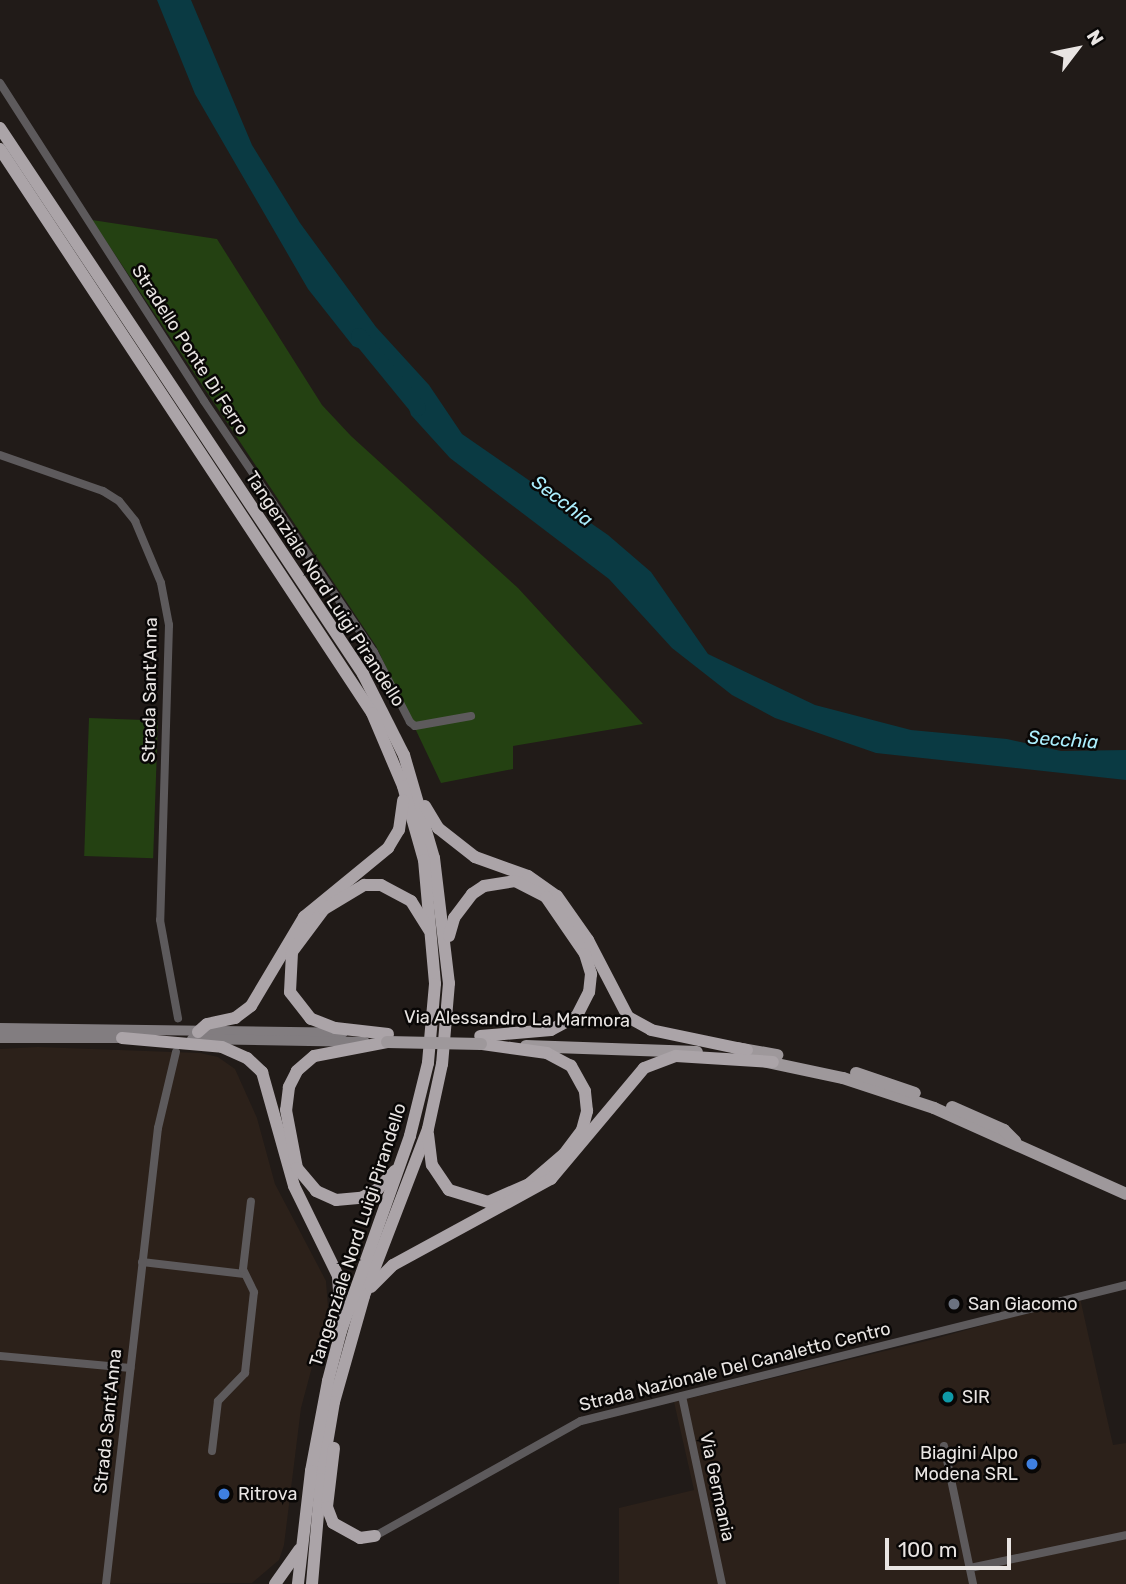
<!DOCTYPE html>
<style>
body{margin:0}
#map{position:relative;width:1126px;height:1584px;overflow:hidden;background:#211b18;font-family:Rubik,sans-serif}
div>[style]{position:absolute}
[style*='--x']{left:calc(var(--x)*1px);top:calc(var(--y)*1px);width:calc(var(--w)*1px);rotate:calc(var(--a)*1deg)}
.built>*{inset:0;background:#2c211a}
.green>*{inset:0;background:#244112;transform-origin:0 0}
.water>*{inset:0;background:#0a3a43}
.river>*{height:16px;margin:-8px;padding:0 8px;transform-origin:8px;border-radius:8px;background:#0a3a43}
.minor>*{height:8px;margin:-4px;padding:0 4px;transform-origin:4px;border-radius:4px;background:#5d5a5c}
.secondary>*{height:10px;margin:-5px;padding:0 5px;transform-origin:5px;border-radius:5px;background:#827d80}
.primary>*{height:12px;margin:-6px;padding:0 6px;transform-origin:6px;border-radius:6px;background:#9e989b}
.trunk>*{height:12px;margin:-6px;padding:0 6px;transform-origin:6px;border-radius:6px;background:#aba4a8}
.primary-bridge>*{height:12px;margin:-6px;padding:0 6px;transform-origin:6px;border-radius:6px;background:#9e989b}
.dots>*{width:19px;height:19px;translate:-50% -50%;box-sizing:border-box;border:4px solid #090706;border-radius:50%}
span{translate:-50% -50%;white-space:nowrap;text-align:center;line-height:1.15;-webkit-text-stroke:5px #090706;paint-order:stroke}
.street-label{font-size:18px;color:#e9e5e3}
.poi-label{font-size:18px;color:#e9e5e3}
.left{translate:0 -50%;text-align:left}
.right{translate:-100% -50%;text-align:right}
.water-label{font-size:19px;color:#aceffe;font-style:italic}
.north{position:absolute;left:1042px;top:14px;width:70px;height:70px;-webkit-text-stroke:5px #090706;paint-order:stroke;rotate:58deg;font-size:19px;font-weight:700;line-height:28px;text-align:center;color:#e9e5e3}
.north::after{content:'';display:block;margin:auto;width:24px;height:32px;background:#e9e5e3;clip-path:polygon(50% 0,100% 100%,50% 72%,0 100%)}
.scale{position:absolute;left:885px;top:1538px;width:126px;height:32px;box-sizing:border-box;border:4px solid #e9e5e3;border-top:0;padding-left:9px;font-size:21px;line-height:24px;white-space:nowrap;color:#e9e5e3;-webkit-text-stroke:5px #090706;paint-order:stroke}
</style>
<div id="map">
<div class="built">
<div style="clip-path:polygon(38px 1047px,200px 1053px,218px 1057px,235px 1069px,257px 1118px,275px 1184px,326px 1281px,328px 1307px,301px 1408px,284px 1545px,279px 1560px,252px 1583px,0 1584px,0 1049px)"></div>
<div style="clip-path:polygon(1080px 1298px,1113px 1445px,1126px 1443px,1126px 1584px,619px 1584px,619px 1508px,694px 1490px,674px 1402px,934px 1339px)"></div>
</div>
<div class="green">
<div style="clip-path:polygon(92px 220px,217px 239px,322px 405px,351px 436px,518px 588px,643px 724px,513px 746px,513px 769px,441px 783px,376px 646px)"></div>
<div style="left:89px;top:718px;width:69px;height:138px;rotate:2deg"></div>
</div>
<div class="water">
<div style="clip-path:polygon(157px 0,191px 0,252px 145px,300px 223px,376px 327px,429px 385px,462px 434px,608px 535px,651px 572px,708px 654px,815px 705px,911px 730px,1007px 739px,1061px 751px,1126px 750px,1126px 780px,876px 753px,775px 718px,732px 695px,672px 648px,609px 579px,450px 458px,411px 415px,399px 378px,383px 358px,353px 346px,308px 289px,195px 94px)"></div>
</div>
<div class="river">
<div style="--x:359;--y:336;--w:93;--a:50.7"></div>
</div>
<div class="minor">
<div style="--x:0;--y:83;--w:378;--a:57.3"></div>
<div style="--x:204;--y:401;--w:303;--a:55.9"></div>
<div style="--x:374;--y:652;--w:79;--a:62.8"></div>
<div style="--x:410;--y:722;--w:6;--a:39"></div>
<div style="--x:415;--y:726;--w:57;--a:-10.1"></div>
<div style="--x:0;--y:455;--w:109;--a:19.3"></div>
<div style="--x:103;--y:491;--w:19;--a:32"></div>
<div style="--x:119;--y:501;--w:26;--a:51"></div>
<div style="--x:135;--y:521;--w:67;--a:67.2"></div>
<div style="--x:161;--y:583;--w:43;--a:79.2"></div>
<div style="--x:169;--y:625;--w:295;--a:91.7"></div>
<div style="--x:160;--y:920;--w:100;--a:79.6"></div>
<div style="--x:142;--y:1262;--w:103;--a:6.7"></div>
<div style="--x:0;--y:1356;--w:131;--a:5.3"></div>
<div style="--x:682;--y:1396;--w:192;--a:78"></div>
<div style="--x:944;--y:1446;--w:141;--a:78.1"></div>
<div style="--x:212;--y:1451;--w:50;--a:-83.2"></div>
<div style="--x:218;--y:1401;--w:39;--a:-46"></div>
<div style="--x:245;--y:1373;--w:81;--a:-83.7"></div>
<div style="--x:254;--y:1292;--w:25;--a:-116"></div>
<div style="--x:243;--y:1269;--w:68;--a:-83.3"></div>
<div style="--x:375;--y:1536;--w:236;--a:-29.2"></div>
<div style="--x:581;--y:1421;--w:562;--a:-14.01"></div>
<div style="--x:970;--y:1568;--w:159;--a:-11.9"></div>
<div style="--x:106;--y:1584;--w:459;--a:-83.5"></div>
<div style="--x:158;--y:1128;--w:78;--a:-76.7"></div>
</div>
<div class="secondary">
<div style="--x:0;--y:1028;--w:343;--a:0.8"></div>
<div style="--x:0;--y:1038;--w:130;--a:0"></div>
<div style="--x:192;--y:1039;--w:173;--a:1"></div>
</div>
<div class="primary">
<div style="--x:526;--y:1046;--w:171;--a:2"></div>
<div style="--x:736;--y:1048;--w:42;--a:9.7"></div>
<div style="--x:763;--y:1061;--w:82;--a:12"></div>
<div style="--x:843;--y:1078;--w:96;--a:18.2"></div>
<div style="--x:934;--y:1108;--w:210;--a:24.1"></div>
<div style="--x:856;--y:1073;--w:62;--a:18.7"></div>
<div style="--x:952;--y:1107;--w:57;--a:23.9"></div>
<div style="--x:1004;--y:1130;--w:16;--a:45"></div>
</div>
<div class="trunk">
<div style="--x:0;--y:128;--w:656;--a:56.38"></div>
<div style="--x:363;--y:674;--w:91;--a:63.2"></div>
<div style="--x:404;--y:755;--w:107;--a:73.8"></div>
<div style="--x:434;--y:858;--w:126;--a:83.2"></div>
<div style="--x:449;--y:983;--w:81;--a:94.9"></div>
<div style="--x:442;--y:1064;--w:66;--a:102.2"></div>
<div style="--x:428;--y:1129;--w:179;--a:111"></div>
<div style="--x:364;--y:1296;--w:110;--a:105.8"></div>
<div style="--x:334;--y:1402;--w:78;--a:99.6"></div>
<div style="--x:321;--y:1479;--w:105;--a:94.9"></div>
<div style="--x:0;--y:149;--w:676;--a:56.59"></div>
<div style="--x:372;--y:713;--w:79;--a:67"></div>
<div style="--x:403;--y:786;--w:77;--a:74.2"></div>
<div style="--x:424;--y:860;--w:124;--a:84.9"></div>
<div style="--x:435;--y:984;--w:79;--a:95.1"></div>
<div style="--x:428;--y:1063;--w:75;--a:103.9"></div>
<div style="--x:410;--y:1136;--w:207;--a:109.5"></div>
<div style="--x:341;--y:1331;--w:52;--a:104.6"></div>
<div style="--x:328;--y:1381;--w:92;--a:100.7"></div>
<div style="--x:311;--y:1471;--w:114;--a:96.6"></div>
<div style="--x:425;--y:806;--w:26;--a:59"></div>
<div style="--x:438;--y:828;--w:47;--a:38.1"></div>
<div style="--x:475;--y:857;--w:56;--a:19.7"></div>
<div style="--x:528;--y:876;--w:35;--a:35"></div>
<div style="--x:557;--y:896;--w:54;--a:54.8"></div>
<div style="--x:588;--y:940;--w:87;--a:62.5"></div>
<div style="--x:628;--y:1017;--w:26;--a:29"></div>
<div style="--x:651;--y:1030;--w:98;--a:11.8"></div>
<div style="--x:449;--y:936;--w:19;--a:-74"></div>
<div style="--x:454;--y:918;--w:30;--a:-53"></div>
<div style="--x:472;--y:894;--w:14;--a:-34"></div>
<div style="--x:484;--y:886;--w:31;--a:-9"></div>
<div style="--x:515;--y:881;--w:35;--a:27"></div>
<div style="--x:546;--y:897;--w:69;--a:55.6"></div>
<div style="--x:585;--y:954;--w:21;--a:73"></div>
<div style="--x:591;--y:974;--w:18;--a:96"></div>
<div style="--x:589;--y:992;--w:27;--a:117"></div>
<div style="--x:577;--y:1016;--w:30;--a:152"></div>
<div style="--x:551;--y:1030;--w:71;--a:175.2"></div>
<div style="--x:198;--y:1032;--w:12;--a:-42"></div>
<div style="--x:207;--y:1024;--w:29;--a:-12"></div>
<div style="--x:235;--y:1018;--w:20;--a:-37"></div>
<div style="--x:251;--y:1006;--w:104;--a:-59.2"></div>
<div style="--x:304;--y:917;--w:109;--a:-39.4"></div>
<div style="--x:388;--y:848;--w:21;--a:-59"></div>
<div style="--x:399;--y:830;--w:30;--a:-82"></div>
<div style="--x:388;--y:1034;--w:53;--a:-173.5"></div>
<div style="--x:335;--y:1028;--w:26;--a:-159"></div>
<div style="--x:311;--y:1019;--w:34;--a:-128"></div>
<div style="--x:290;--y:992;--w:40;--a:-87.1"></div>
<div style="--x:292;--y:952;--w:54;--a:-53.3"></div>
<div style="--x:324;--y:909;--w:47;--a:-31"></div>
<div style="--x:364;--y:885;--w:17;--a:0"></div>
<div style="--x:381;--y:885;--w:34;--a:28"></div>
<div style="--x:411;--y:901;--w:34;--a:58"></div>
<div style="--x:122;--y:1038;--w:100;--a:5.1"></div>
<div style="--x:222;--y:1047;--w:27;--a:24"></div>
<div style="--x:247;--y:1058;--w:21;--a:43"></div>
<div style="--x:262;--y:1072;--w:118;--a:74.3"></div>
<div style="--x:294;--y:1186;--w:100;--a:63.9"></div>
<div style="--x:338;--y:1276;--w:44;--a:86.1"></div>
<div style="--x:387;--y:1042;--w:74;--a:169.1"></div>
<div style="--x:314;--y:1056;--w:23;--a:139"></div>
<div style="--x:297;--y:1071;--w:18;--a:117"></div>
<div style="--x:289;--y:1087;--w:23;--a:97"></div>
<div style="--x:286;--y:1110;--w:59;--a:79.3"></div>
<div style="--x:297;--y:1168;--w:30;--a:50"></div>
<div style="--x:316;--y:1191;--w:22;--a:24"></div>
<div style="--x:336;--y:1200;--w:25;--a:-5"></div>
<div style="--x:361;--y:1198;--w:19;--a:-28"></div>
<div style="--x:378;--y:1189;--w:25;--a:-47"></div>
<div style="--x:428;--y:1134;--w:31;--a:83"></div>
<div style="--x:432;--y:1165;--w:30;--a:56"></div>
<div style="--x:449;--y:1190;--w:41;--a:17.1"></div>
<div style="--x:488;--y:1202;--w:45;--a:-23.7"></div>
<div style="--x:529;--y:1184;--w:46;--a:-40.6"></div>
<div style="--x:564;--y:1154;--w:30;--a:-53"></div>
<div style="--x:582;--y:1130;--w:20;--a:-75"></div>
<div style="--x:587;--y:1111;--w:20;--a:-96"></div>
<div style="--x:585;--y:1091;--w:29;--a:-119"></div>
<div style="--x:571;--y:1066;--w:27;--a:-152"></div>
<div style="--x:547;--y:1053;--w:67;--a:-172.2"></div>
<div style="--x:371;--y:1287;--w:31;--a:-45"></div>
<div style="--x:393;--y:1265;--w:180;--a:-28.6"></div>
<div style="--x:551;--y:1179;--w:145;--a:-50"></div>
<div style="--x:644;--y:1068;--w:34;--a:-21"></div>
<div style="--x:676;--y:1056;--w:97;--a:3.5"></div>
<div style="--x:334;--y:1448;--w:59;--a:96.8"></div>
<div style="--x:327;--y:1507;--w:17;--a:69"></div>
<div style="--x:333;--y:1523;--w:31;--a:29"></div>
<div style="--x:360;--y:1538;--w:15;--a:-8"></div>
<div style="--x:275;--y:1584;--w:42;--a:-54.8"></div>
</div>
<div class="primary-bridge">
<div style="--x:387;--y:1042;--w:94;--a:1.2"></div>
</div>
<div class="dots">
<div style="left:954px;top:1304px;background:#6b7280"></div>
<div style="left:948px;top:1397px;background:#0f9aa8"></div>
<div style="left:1032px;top:1464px;background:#3f7fe0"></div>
<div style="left:224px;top:1494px;background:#3f7fe0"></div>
</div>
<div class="street-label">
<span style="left:190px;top:350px;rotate:57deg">Stradello Ponte Di Ferro</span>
<span style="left:325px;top:589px;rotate:57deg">Tangenziale Nord Luigi Pirandello</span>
<span style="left:150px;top:690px;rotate:-89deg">Strada Sant'Anna</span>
<span style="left:517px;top:1019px;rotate:1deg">Via Alessandro La Marmora</span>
<span style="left:358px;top:1235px;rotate:-72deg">Tangenziale Nord Luigi Pirandello</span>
<span style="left:735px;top:1367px;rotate:-14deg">Strada Nazionale Del Canaletto Centro</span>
<span style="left:108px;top:1421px;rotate:-84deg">Strada Sant'Anna</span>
<span style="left:717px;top:1487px;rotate:78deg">Via Germania</span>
</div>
<div class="poi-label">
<span class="left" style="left:968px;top:1304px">San Giacomo</span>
<span class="left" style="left:962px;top:1397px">SIR</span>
<span class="right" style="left:1018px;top:1464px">Biagini Alpo<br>Modena SRL</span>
<span class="left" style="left:238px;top:1494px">Ritrova</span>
</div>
<div class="water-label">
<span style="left:562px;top:501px;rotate:37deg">Secchia</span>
<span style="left:1063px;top:740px;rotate:4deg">Secchia</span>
</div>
<div class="north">N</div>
<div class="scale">100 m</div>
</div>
